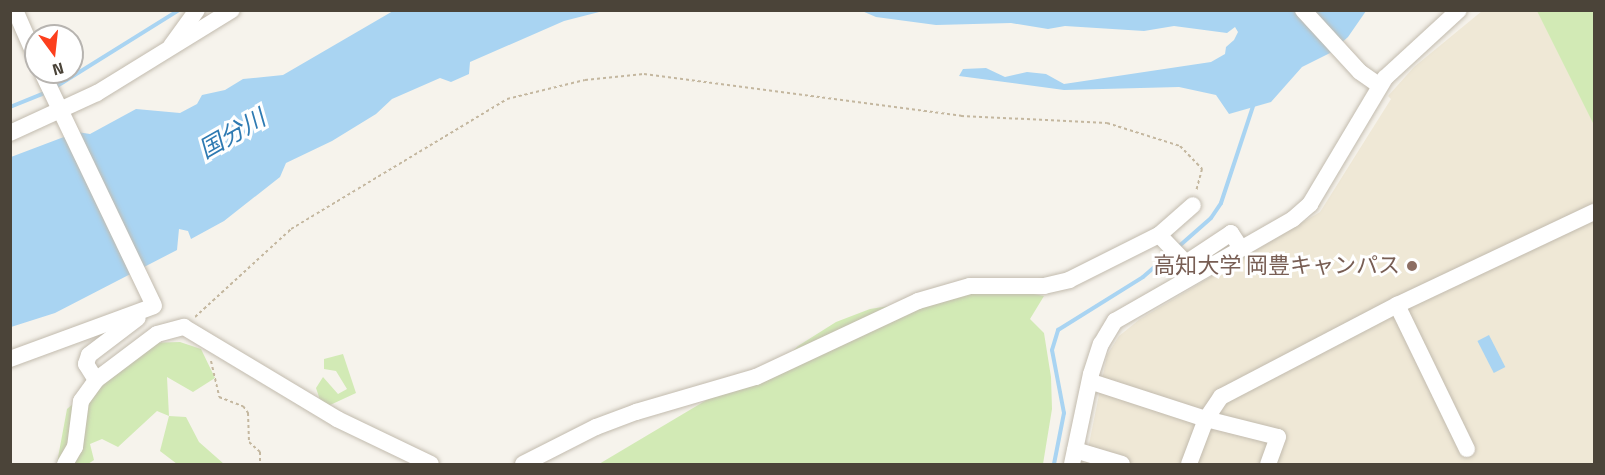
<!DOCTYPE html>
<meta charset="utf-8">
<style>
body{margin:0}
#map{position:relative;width:1605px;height:475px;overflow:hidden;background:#f6f3ec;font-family:"Titillium Web","Noto Sans JP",sans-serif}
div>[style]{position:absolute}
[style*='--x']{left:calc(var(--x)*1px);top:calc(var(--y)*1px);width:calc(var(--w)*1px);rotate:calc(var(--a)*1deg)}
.education>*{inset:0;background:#efe8d6}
.green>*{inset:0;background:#d2eab5}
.water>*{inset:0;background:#a9d4f2;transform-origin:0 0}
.stream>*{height:4px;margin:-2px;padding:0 2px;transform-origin:2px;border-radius:2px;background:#a9d4f2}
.path>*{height:2px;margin-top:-1px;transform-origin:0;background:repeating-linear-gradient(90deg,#c4b79f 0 3px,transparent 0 6px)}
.roads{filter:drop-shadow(0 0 2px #c2bbae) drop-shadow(0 0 2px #c2bbae)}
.minor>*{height:16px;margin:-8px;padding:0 8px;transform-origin:8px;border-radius:8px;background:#fff}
.dots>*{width:16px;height:16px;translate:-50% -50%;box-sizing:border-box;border:3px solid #fff;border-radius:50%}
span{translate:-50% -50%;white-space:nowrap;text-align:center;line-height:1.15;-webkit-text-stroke:6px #fff;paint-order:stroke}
.education-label{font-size:22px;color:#785e54}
.right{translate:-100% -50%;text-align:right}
.water-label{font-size:24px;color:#2e7ab2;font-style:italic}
.frame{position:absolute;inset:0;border:12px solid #4b4439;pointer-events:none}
.north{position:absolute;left:24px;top:24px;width:60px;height:60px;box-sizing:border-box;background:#fff;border:2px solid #b7b4b0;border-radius:50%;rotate:165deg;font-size:16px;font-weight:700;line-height:24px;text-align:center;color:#4b4439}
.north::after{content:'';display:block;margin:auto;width:21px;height:27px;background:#fc3f1d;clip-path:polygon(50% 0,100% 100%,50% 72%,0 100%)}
</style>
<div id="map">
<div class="education">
<div style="clip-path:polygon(1482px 11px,1594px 11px,1594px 464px,1085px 464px,1107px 355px,1119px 336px,1140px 319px,1320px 212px,1391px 99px,1388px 96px,1414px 67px)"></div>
</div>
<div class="green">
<div style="clip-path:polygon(1537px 11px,1594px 11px,1594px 125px)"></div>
<div style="clip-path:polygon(1003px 288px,1044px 296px,1030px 319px,1044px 333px,1051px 377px,1052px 409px,1043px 464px,599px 464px,720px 392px,780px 363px,798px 346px,836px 322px,870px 309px)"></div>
<div style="clip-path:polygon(180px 342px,201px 349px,215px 378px,193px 392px,167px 377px,169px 416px,186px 417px,199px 442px,224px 464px,177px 464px,160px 451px,169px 416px,157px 411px,118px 447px,102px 439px,90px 444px,94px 460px,88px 464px,57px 463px,67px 409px,146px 343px)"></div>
<div style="clip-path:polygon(343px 354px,356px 393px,328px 406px,320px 400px,316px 388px,323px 377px,338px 394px,347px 389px,336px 371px,324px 369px,324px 359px)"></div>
</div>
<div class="water">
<div style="clip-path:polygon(393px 11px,603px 11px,564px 21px,470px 62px,469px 74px,451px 82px,440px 78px,392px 99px,376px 114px,332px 141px,286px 163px,280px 177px,224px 221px,191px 239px,188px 231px,179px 229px,177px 250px,55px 313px,11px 327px,11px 157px,77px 132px,90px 134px,136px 109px,180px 113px,197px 104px,202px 95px,225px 90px,243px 79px,283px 75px)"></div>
<div style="clip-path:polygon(862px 11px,1366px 11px,1348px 37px,1330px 53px,1302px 67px,1271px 102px,1229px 114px,1216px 95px,1179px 87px,1064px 90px,959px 76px,963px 69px,986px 68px,1005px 77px,1027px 72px,1046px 74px,1064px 84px,1211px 62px,1225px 54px,1226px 47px,1234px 40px,1238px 32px,1235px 27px,1227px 33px,1174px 26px,1144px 31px,1065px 26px,1048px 29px,1011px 23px,936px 25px,876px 17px)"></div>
<div style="left:1489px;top:335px;width:36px;height:13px;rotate:63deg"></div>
</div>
<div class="stream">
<div style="--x:57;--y:86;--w:144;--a:-31.9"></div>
<div style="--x:10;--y:107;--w:35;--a:-22"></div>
<div style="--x:1177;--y:248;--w:45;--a:-41.4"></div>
<div style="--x:1211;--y:218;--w:18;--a:-56"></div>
<div style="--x:1221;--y:203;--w:105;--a:-71.7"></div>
<div style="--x:1054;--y:464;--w:52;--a:-78.9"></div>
<div style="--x:1064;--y:413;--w:64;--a:-100.8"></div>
<div style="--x:1052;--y:350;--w:21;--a:-73"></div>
<div style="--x:1058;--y:330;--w:100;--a:-31.9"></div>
<div style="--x:1143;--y:277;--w:37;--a:-41"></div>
</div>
<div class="path">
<div style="--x:195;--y:317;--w:130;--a:-42.5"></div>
<div style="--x:291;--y:229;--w:252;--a:-31"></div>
<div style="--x:507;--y:99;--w:80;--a:-13.7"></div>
<div style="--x:585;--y:80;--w:59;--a:-5.8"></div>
<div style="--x:644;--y:74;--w:320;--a:7.5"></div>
<div style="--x:961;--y:116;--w:146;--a:2.7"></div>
<div style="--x:1107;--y:123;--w:77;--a:17.5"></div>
<div style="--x:1180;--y:146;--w:32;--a:46"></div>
<div style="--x:1202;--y:169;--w:23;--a:105"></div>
<div style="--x:211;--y:361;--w:37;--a:77"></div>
<div style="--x:219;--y:397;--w:26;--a:21"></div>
<div style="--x:243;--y:406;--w:9;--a:54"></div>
<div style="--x:248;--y:413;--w:29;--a:88"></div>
<div style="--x:249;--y:442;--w:15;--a:42"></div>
<div style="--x:260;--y:452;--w:12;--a:90"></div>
</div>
<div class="roads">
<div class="minor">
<div style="--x:15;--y:10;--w:52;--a:66.4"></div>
<div style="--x:1303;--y:10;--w:84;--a:47.4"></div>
<div style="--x:1360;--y:72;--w:24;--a:35"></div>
<div style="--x:171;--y:46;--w:44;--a:-54.2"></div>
<div style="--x:42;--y:72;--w:259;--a:64.4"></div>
<div style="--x:10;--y:133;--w:96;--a:-24.7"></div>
<div style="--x:97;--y:93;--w:158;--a:-31.6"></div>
<div style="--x:1159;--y:235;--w:45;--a:-41.4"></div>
<div style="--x:1397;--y:305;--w:160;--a:64.1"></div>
<div style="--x:10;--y:359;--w:153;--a:-20.2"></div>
<div style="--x:96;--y:380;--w:19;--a:-122"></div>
<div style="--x:86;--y:364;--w:9;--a:-72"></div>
<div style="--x:89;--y:355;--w:61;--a:-37.1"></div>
<div style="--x:1092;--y:382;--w:120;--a:18"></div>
<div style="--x:1206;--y:419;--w:74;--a:14"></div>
<div style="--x:1278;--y:437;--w:29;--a:110"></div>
<div style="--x:1075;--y:450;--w:49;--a:16.6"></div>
<div style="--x:65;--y:464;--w:20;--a:-60"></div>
<div style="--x:75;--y:447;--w:46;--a:-82.6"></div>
<div style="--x:81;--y:401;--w:26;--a:-54"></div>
<div style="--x:96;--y:380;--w:76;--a:-37"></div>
<div style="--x:157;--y:334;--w:28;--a:-15"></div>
<div style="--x:184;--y:327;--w:179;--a:31"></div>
<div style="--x:337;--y:419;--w:104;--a:25.6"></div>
<div style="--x:523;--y:464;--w:82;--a:-26.9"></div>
<div style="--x:596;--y:427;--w:43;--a:-20.6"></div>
<div style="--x:636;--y:412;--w:125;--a:-16.3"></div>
<div style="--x:756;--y:377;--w:179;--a:-25.1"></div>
<div style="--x:918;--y:301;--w:54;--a:-16.1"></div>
<div style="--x:970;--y:286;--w:74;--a:0"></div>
<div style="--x:1044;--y:286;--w:26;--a:-13"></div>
<div style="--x:1069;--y:280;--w:101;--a:-26.6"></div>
<div style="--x:1159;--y:235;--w:39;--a:46"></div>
<div style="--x:1186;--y:263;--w:54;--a:-33.7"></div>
<div style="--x:1231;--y:233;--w:17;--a:57"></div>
<div style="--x:1072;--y:464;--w:92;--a:-78.1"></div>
<div style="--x:1091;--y:374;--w:32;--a:-72"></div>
<div style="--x:1101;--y:344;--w:27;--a:-59"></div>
<div style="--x:1115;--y:321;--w:205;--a:-29.8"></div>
<div style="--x:1293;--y:219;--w:23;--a:-41"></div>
<div style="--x:1310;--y:204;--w:147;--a:-59.2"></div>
<div style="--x:1385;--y:78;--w:100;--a:-42.6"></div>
<div style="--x:1189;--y:464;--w:48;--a:-69.3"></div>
<div style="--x:1206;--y:419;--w:27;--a:-56"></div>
<div style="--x:1221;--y:397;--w:199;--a:-27.6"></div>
<div style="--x:1397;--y:305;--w:218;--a:-25.3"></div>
</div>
</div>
<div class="dots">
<div style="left:1412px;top:266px;background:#8d6e63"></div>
</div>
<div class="education-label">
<span class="right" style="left:1400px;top:266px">高知大学 岡豊キャンパス</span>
</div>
<div class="water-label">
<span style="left:232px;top:134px;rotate:-30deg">国分川</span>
</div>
<div class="frame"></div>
<div class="north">N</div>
</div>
